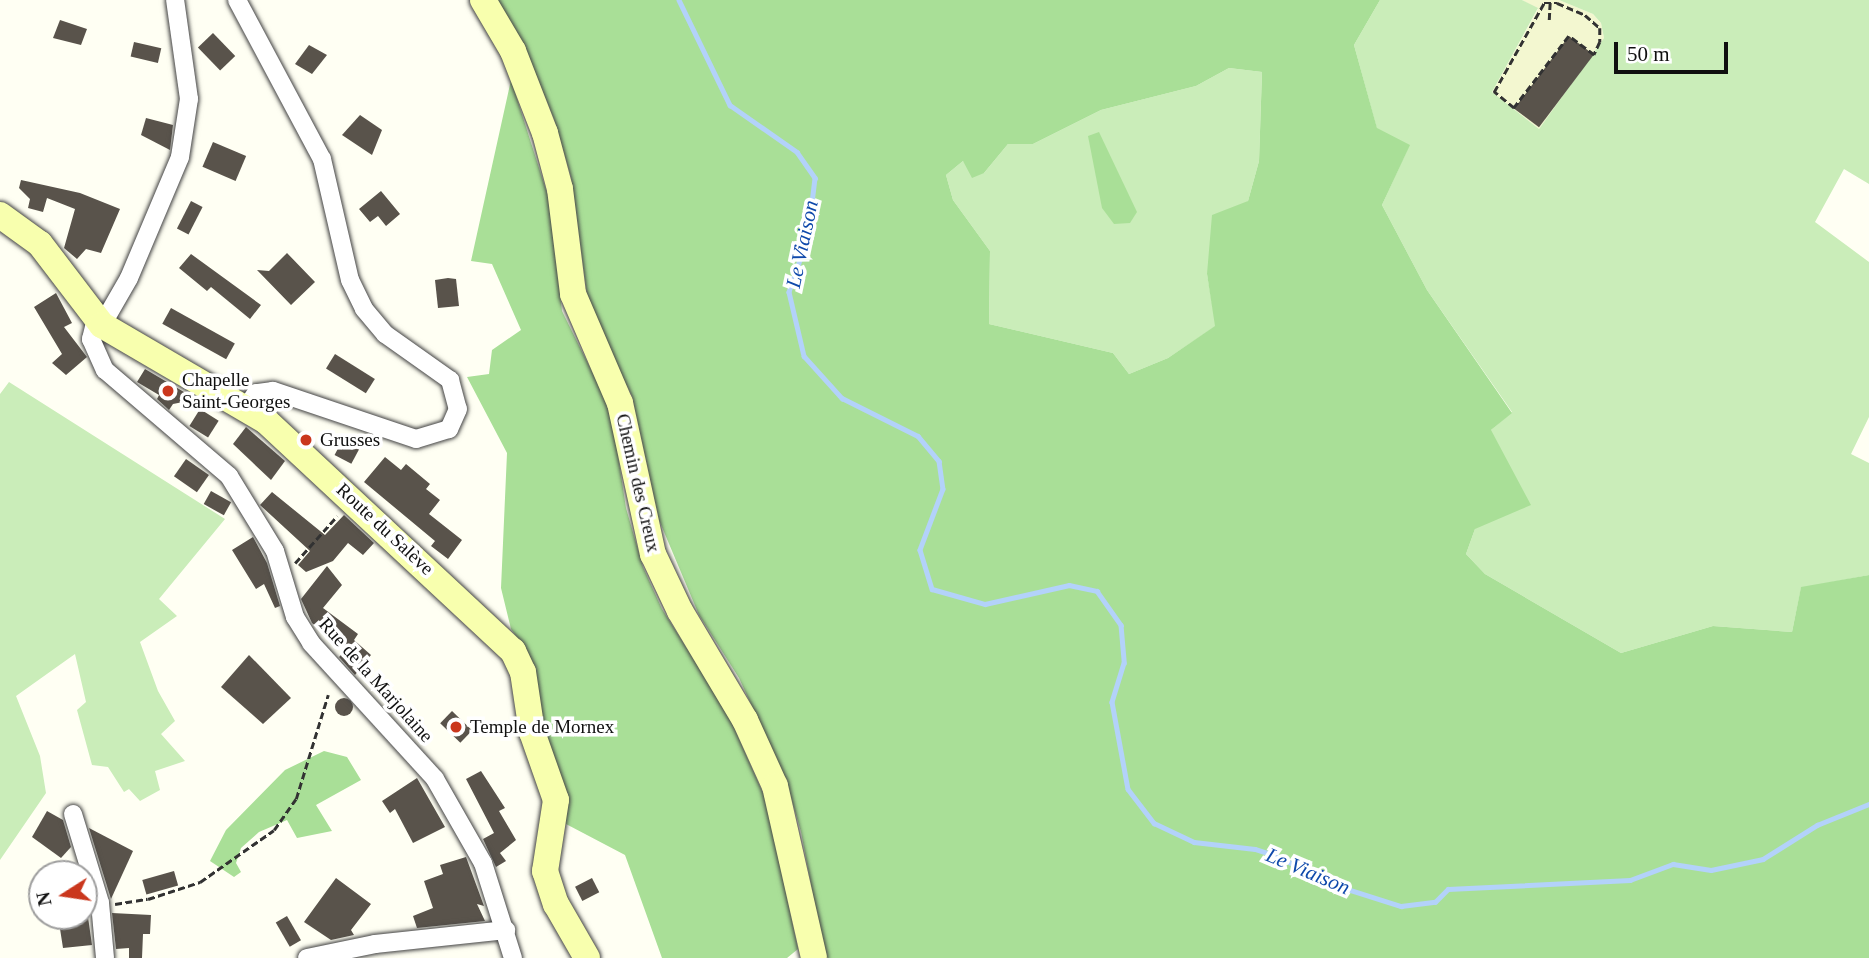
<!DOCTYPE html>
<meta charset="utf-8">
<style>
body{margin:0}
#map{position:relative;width:1869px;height:958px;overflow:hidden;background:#fffff3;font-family:"Times New Roman",serif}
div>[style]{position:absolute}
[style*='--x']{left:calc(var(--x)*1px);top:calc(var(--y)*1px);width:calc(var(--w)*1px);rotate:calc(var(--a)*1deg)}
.farmland>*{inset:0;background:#f3f7d0}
.green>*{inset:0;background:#caedb9}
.forest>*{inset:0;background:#a9df97}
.stream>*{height:4.5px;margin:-2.25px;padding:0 2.25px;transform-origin:2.25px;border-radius:2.25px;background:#b3d2fa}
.building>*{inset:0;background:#59534b;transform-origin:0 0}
.round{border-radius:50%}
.path>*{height:2.5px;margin-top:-1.25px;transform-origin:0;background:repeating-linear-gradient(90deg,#323232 0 7px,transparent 0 10.5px)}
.roads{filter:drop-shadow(0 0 2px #434343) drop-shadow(0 0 2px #434343)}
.street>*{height:18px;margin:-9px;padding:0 9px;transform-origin:9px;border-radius:9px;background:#fff}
.secondary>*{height:26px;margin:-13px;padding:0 13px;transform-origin:13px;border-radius:13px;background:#f8ffae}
.dots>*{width:19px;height:19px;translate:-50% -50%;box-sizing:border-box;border:4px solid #fff;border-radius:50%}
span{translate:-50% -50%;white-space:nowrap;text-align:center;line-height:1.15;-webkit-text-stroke:7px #fff;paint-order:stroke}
.poi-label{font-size:19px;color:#101010}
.left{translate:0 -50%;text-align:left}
.street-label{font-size:19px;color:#101010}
.water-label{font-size:21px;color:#0f49ab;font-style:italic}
.north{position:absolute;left:28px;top:860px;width:70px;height:70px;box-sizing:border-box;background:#fff;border:2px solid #9f9f9f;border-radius:50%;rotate:258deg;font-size:19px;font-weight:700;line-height:28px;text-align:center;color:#101010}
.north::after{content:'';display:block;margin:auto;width:24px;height:32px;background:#ca371d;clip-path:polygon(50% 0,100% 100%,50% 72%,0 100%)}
.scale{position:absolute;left:1614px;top:42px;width:114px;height:32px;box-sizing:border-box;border:4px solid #101010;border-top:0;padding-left:9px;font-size:21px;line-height:24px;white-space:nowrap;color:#101010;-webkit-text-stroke:5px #fff;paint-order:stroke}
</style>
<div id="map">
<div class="farmland">
<div style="clip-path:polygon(1522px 0,1559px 0,1593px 14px,1601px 23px,1604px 38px,1539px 129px,1492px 92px,1538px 9px)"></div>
</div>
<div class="green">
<div style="clip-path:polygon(1380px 0,1522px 0,1538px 8px,1492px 92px,1539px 129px,1604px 38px,1601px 23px,1593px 14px,1559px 0,1869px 0,1869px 184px,1844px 169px,1815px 222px,1869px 262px,1869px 417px,1851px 454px,1869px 463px,1869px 575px,1801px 588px,1792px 632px,1713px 626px,1621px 653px,1485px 574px,1466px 554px,1475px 529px,1491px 430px,1512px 412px,1427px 290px,1382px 205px,1409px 146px,1377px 129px,1354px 45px)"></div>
<div style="clip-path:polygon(1229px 68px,1262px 72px,1259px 161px,1248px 201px,1207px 274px,1216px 326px,1168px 358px,1129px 374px,1113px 353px,989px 324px,990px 251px,953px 200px,946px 175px,963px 161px,984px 173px,1008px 144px,1033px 144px,1101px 110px,1196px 86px)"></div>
<div style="clip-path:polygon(9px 382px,225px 519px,159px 599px,177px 616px,140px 642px,158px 691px,175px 721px,161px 734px,185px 761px,155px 771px,160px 790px,140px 801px,129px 789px,124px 792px,108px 767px,92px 765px,77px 710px,86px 702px,75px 654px,16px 696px,40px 756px,46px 793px,0 860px,0 394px)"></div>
</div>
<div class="forest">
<div style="clip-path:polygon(evenodd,497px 0,1380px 0,1354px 45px,1377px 128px,1410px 145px,1382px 205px,1427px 290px,1512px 413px,1491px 430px,1531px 505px,1475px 529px,1466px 554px,1485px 574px,1621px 653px,1713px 626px,1792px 632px,1801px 587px,1869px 575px,1869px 958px,825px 958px,801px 832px,786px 780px,739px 678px,699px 615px,659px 520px,632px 396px,597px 327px,587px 294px,571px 177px,554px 119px,534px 70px,497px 0,1229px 68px,1262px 72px,1259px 161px,1248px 201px,1212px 215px,1207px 274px,1215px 326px,1168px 358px,1129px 374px,1113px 353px,989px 324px,990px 251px,953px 200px,946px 175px,963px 161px,972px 178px,984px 173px,1008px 144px,1033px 144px,1101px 110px,1196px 86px,1229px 68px)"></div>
<div style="clip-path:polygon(511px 80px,548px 196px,562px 311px,604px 396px,614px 429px,626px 508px,643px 567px,662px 609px,728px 714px,766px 800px,798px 949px,787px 958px,662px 958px,625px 855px,566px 824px,563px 782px,546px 747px,528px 653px,511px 629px,501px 588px,507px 453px,467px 377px,489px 374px,492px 350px,521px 330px,492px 264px,471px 261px)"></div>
<div style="clip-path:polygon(1099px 132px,1137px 212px,1130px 223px,1114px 224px,1102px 208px,1088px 136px)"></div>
<div style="clip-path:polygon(324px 751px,347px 757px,361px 780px,316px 805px,332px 831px,297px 838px,287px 820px,259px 832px,241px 848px,236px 863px,241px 872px,234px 877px,210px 861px,226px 830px,285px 770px)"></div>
</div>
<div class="stream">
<div style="--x:679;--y:0;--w:117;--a:64.1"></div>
<div style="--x:730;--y:105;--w:82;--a:35"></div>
<div style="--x:797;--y:152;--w:32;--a:55"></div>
<div style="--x:815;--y:178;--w:59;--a:96.8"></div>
<div style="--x:808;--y:237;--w:58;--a:109.1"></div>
<div style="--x:789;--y:292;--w:66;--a:76.8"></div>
<div style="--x:804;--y:356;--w:57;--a:47.9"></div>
<div style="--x:842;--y:398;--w:85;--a:26.6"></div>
<div style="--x:918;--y:436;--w:33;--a:50"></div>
<div style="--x:939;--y:461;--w:28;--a:82"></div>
<div style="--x:943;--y:489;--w:65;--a:110.7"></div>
<div style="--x:920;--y:550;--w:41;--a:72.9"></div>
<div style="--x:932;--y:589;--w:55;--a:15.8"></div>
<div style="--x:985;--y:604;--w:86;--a:-12.7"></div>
<div style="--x:1069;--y:585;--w:29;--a:12"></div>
<div style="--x:1097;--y:591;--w:42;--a:54.8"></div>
<div style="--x:1121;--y:625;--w:38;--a:85"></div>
<div style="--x:1124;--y:663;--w:41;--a:107.1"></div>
<div style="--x:1112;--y:702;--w:88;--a:79.6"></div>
<div style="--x:1128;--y:789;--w:43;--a:52.6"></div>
<div style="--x:1154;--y:823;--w:44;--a:25.4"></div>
<div style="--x:1194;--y:842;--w:61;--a:6.5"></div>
<div style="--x:1255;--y:849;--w:26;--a:18"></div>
<div style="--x:1280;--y:857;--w:55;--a:28.4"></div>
<div style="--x:1328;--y:883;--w:77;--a:17.5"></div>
<div style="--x:1401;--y:906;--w:34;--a:-7"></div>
<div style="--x:1435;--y:902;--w:18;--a:-45"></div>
<div style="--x:1448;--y:889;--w:182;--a:-2.8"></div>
<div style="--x:1630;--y:880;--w:46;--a:-20.4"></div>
<div style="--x:1673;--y:864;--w:38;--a:9"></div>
<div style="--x:1711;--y:870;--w:53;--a:-11.9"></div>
<div style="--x:1763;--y:859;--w:64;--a:-32.2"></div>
<div style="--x:1817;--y:825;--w:56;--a:-22"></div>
</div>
<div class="building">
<div style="clip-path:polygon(60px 20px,87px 29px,81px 45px,53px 38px)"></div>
<div style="left:213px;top:33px;width:32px;height:21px;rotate:46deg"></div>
<div style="left:1569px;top:36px;width:31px;height:91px;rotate:37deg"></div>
<div style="left:134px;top:42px;width:28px;height:15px;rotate:13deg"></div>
<div style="clip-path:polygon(309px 45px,327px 55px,312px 74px,295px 64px)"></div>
<div style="clip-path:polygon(360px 115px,382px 130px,372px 155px,342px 135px)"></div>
<div style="clip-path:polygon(146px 118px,173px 125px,170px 150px,141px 135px)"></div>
<div style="left:213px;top:142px;width:36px;height:27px;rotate:23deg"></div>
<div style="clip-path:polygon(21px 180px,80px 193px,120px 209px,101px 253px,86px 249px,77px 259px,64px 248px,75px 209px,47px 198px,43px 212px,28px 208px,30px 199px,19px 188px)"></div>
<div style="clip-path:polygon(381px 191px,400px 214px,386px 226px,378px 216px,370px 222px,359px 209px)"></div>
<div style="left:191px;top:201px;width:13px;height:31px;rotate:27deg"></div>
<div style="clip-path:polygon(287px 253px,315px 282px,291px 305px,257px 270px,269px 271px)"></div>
<div style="clip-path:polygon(191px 254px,261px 305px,250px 319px,211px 287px,207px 291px,179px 268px)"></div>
<div style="clip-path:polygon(448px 278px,456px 279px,459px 306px,438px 308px,435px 280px)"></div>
<div style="clip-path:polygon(56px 293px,72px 323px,64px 327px,87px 357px,66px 375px,52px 363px,62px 354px,34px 307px)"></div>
<div style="left:171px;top:308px;width:73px;height:18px;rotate:29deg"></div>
<div style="left:335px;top:354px;width:47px;height:17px;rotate:32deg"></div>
<div style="clip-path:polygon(145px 369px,184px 392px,188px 401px,173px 404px,169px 410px,157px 399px,159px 395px,137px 382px)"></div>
<div style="left:200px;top:409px;width:22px;height:20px;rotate:32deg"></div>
<div style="clip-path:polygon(246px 427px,285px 461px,271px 480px,233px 444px)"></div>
<div style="left:343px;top:439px;width:19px;height:18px;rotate:28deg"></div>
<div style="clip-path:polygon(385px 457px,401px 470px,406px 464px,430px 484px,426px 489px,440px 500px,429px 514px,462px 540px,448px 559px,431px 546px,435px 541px,364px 482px)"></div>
<div style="left:186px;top:459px;width:28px;height:21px;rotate:35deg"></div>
<div style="left:211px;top:491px;width:23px;height:15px;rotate:29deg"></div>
<div style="clip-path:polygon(272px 492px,325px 535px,344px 515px,374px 543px,363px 555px,348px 543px,333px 561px,306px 572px,298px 565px,310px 551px,260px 505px)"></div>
<div style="clip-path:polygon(253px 537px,267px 563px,280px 606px,275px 608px,264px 584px,256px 589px,232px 550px)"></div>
<div style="clip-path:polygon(327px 566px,342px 585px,323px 608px,358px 634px,354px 640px,371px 655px,355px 675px,339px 657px,346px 650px,312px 623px,301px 599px)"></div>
<div style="clip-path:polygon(249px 655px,291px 698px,263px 724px,221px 687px)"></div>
<div class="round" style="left:335px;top:698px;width:18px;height:18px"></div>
<div style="left:452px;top:711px;width:28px;height:17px;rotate:44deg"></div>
<div style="clip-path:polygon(481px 771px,505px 808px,499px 811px,516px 840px,500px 853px,506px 861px,496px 867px,483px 839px,494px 833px,466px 779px)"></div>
<div style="clip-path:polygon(417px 778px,445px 827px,413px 843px,395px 809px,390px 813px,382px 801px)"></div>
<div style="clip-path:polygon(47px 811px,63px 820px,71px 847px,61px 858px,32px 837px)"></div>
<div style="clip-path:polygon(89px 828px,133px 851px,111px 899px)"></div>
<div style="clip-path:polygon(466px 857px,484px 906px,477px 904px,485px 921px,417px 928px,413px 916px,433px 908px,424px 881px,443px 874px,440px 865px)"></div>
<div style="left:174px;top:871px;width:15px;height:33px;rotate:74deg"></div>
<div style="clip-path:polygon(336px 878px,371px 904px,351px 930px,354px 935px,331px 940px,304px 922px)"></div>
<div style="left:592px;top:878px;width:16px;height:19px;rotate:63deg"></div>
<div style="clip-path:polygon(84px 889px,92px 945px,63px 948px,58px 916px,84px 916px)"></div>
<div style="clip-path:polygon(112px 913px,151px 915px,150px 934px,143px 934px,142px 958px,129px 958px,129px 948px,116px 949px)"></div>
<div style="left:287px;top:916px;width:28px;height:13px;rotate:60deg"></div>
</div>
<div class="path">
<div style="--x:1544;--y:3;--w:13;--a:0"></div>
<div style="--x:1557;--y:3;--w:30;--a:23"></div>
<div style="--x:1585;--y:15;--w:20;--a:41"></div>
<div style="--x:1600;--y:28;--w:14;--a:90"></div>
<div style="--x:1600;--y:42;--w:14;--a:115"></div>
<div style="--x:1594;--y:55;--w:31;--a:-143"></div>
<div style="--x:1569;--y:36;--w:91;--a:127.4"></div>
<div style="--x:1514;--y:108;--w:26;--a:-141"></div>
<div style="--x:1494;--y:92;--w:102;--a:-60.7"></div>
<div style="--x:1549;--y:20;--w:20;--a:-87"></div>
<div style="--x:295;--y:563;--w:63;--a:-48.2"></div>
<div style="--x:115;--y:904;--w:33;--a:-9"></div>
<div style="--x:148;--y:899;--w:55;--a:-18.1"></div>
<div style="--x:200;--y:882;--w:90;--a:-35.1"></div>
<div style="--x:274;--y:830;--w:38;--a:-55"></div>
<div style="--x:296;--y:799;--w:109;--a:-72.9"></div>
</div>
<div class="roads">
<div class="street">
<div style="--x:237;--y:0;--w:180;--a:61.9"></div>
<div style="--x:322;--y:159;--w:124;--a:77"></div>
<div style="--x:350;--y:280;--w:32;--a:64"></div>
<div style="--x:364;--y:309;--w:33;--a:50"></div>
<div style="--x:385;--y:334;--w:80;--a:35.3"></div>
<div style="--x:450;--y:380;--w:30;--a:75"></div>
<div style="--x:458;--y:409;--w:22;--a:114"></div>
<div style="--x:449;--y:429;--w:34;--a:163"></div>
<div style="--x:416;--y:439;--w:151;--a:-161.4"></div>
<div style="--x:273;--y:391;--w:17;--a:173"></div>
<div style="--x:256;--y:393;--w:17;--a:123"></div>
<div style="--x:96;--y:319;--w:21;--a:104"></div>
<div style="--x:91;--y:339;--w:34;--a:66"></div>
<div style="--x:105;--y:370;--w:163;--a:40.5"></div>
<div style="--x:229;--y:476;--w:88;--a:58.5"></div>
<div style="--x:275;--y:551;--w:69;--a:73.1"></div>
<div style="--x:295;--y:617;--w:31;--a:58"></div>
<div style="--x:311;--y:643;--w:184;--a:47.6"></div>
<div style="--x:435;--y:779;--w:97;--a:60.3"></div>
<div style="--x:483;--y:863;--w:100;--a:72.5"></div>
<div style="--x:102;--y:325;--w:54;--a:-60.1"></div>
<div style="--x:129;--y:278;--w:131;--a:-67.1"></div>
<div style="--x:180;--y:157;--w:59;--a:-81.2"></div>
<div style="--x:189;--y:99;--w:100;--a:-98"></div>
<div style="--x:73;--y:814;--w:93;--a:73.1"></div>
<div style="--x:100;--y:903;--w:55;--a:84.8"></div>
<div style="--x:307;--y:958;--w:69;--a:-11.6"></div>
<div style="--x:375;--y:944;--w:132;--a:-6.1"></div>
</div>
<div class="secondary">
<div style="--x:483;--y:0;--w:59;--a:59.5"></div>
<div style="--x:513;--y:51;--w:88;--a:68.7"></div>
<div style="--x:545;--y:133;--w:58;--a:75"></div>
<div style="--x:560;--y:189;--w:106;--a:82.9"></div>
<div style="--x:573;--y:294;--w:119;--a:66.7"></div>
<div style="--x:620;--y:403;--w:155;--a:77.7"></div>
<div style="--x:653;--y:554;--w:63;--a:64.7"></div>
<div style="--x:680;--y:611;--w:127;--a:59.2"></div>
<div style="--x:745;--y:720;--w:72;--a:65.6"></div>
<div style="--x:775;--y:786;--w:176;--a:77.2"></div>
<div style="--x:0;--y:215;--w:49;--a:35.9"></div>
<div style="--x:40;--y:244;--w:102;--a:52.6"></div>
<div style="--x:102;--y:325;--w:190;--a:30.3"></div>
<div style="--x:266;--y:421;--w:338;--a:43"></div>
<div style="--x:513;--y:651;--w:23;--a:65"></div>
<div style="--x:523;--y:672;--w:61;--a:81.5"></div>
<div style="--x:532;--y:732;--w:72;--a:70.6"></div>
<div style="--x:556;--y:800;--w:72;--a:98.8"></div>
<div style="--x:545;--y:871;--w:35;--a:72"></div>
<div style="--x:556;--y:904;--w:62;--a:60.1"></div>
</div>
</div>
<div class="dots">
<div style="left:168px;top:391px;background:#ca371d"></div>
<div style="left:306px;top:440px;background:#ca371d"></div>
<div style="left:456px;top:727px;background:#ca371d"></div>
</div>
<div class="poi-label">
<span class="left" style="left:182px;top:391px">Chapelle<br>Saint-Georges</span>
<span class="left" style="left:320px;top:440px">Grusses</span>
<span class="left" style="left:470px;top:727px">Temple de Mornex</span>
</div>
<div class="street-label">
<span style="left:638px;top:483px;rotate:77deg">Chemin des Creux</span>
<span style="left:385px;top:529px;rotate:43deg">Route du Salève</span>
<span style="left:376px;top:680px;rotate:48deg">Rue de la Marjolaine</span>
</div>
<div class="water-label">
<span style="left:802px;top:244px;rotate:-78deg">Le Viaison</span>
<span style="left:1308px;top:871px;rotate:23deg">Le Viaison</span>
</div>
<div class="north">N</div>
<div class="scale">50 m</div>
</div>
